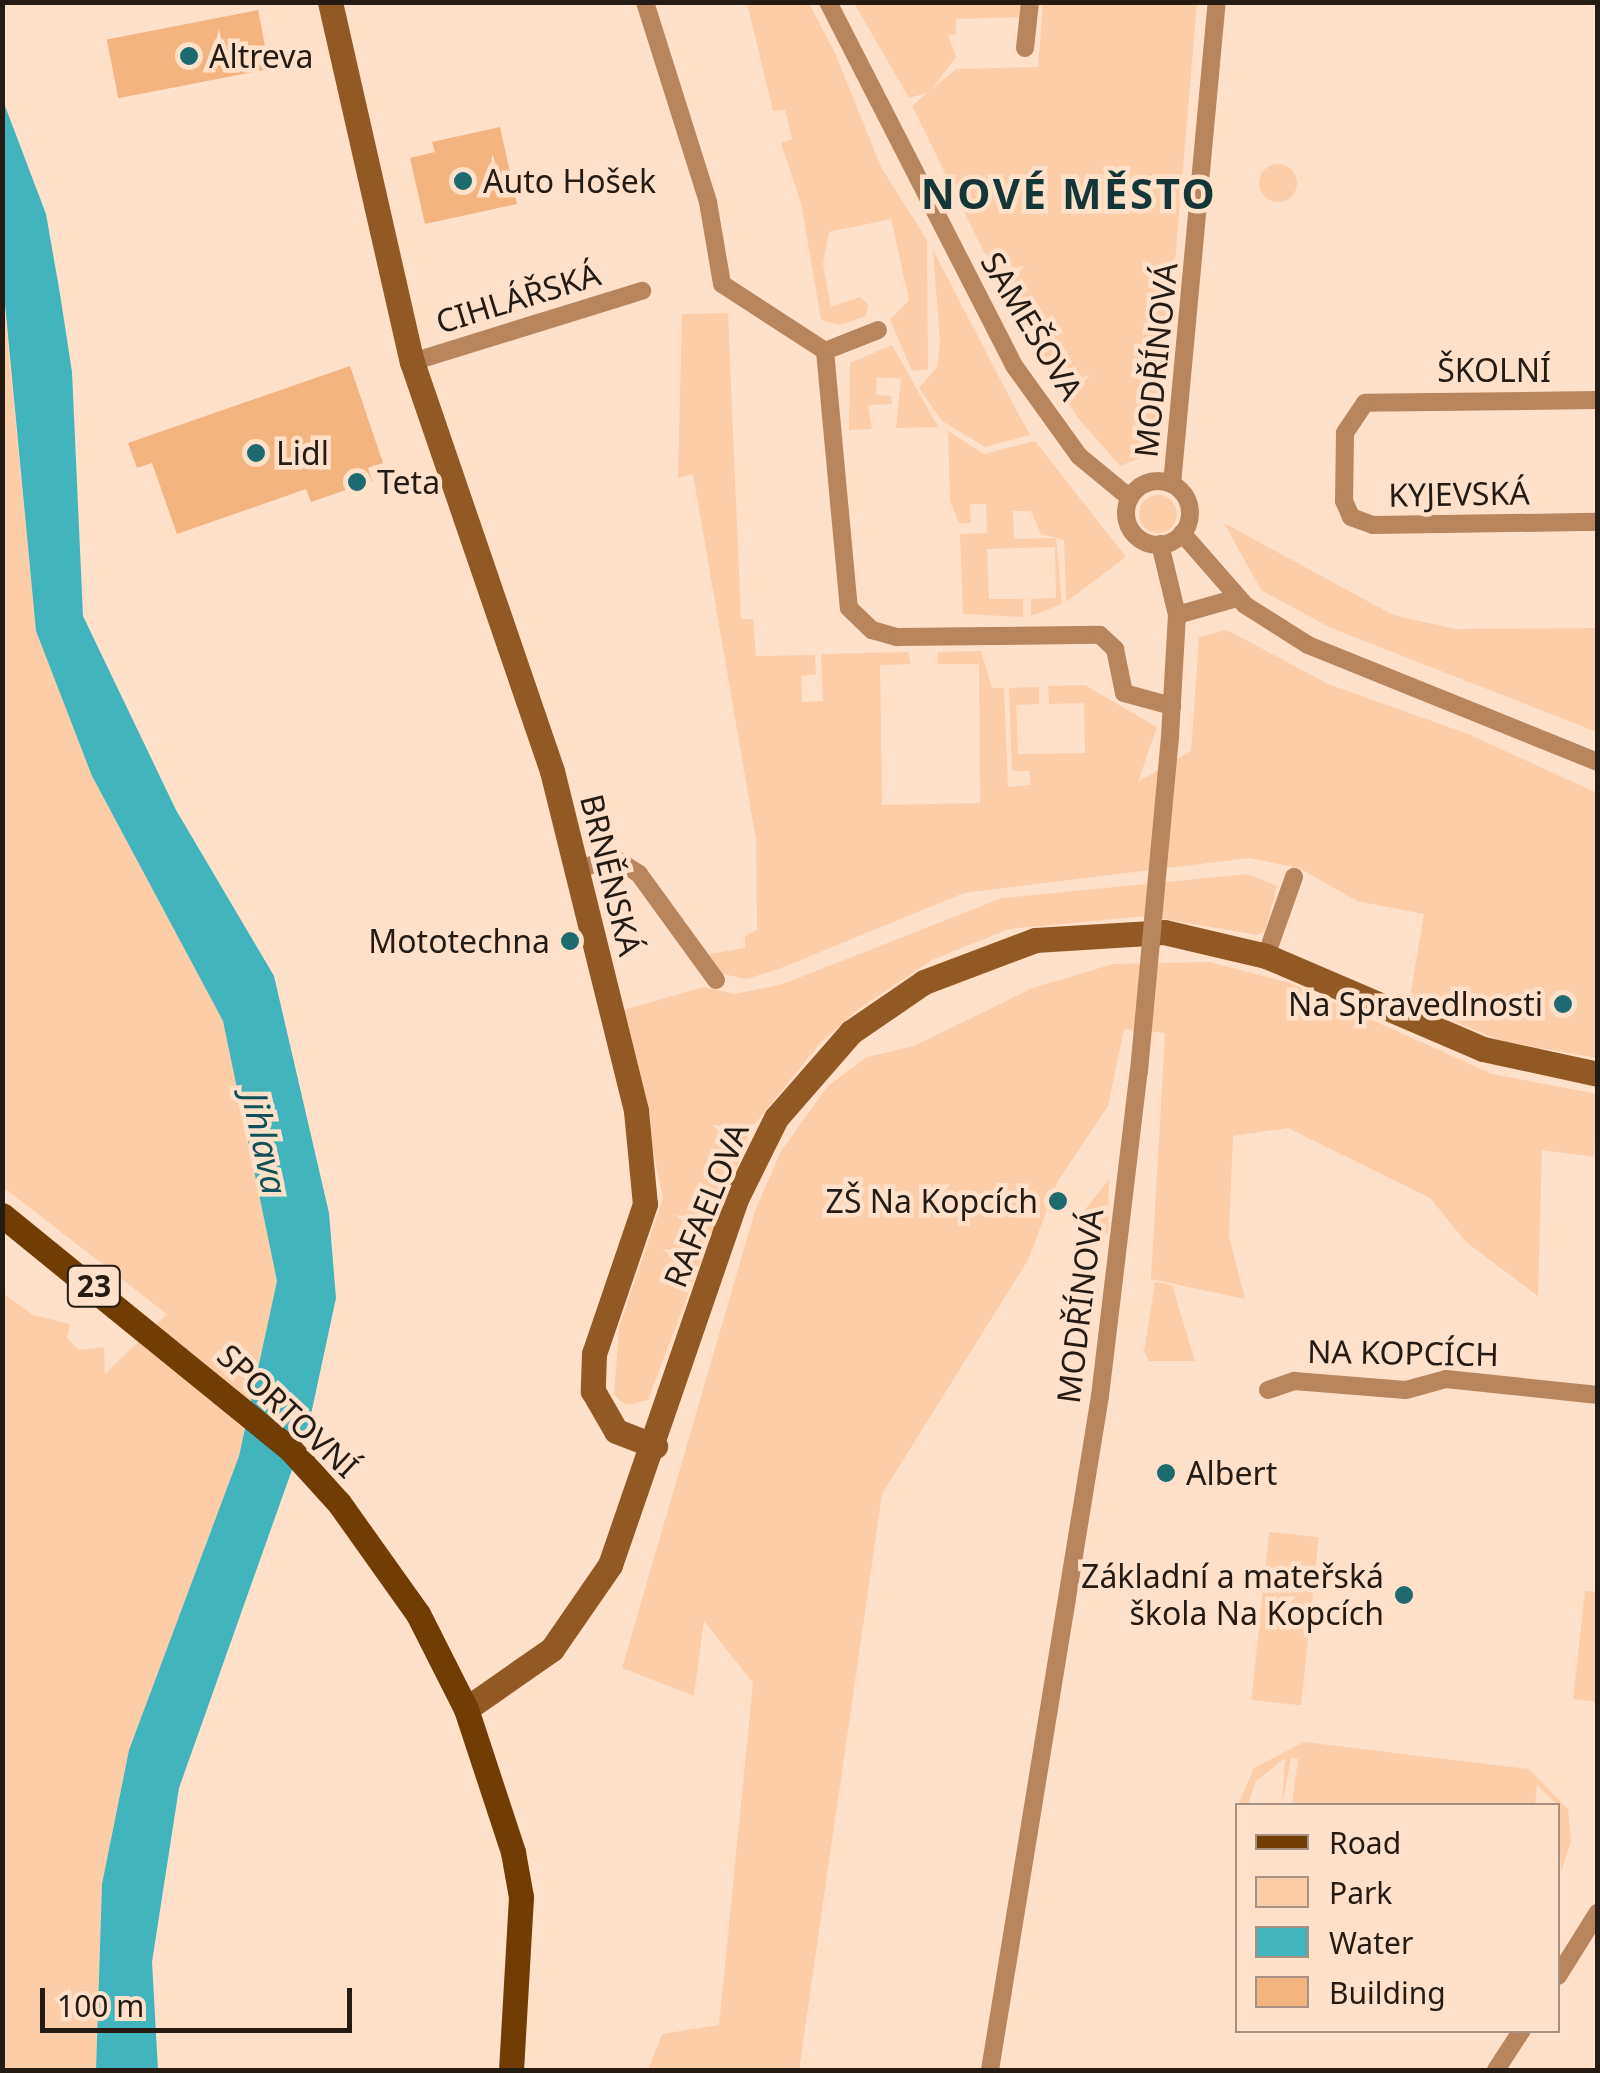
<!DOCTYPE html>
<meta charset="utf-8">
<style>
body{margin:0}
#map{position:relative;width:1600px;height:2073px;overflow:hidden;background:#ffe0c9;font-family:"Noto Sans",sans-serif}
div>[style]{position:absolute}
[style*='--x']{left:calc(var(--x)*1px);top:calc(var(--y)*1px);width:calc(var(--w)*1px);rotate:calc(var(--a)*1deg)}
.green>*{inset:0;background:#fdcda7;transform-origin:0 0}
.round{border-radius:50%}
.water>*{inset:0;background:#42b4be}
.building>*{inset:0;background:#f4b480;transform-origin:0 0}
.street>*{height:18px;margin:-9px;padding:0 9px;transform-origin:9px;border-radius:9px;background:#b8855c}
.street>.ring{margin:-9px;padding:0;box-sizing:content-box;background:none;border:18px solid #b8855c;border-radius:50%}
.secondary>*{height:25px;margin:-12.5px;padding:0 12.5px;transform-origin:12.5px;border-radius:12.5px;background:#935924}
.primary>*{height:25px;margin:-12.5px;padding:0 12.5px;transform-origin:12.5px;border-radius:12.5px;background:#713d05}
.street-bridge>*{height:18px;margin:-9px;padding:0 9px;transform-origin:9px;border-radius:9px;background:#b8855c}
.dots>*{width:28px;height:28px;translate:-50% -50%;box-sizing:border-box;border:5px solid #ffe0c9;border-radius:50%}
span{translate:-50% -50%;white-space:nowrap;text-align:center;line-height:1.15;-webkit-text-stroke:9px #ffe0c9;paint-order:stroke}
.shield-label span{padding:2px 8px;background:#ffe0c9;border:2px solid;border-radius:8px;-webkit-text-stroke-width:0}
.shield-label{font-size:30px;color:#251b12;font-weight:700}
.poi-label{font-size:32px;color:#251b12}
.left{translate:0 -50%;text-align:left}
.right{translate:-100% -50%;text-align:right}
.street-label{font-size:32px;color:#251b12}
.water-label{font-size:35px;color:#105257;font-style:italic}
.district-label{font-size:42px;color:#133639;font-weight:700;letter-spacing:2.5px}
.frame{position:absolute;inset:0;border:5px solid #251b12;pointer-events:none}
.legend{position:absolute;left:1235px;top:1803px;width:325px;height:230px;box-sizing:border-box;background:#ffe0c9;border:2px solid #a89180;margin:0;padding:12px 18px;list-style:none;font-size:30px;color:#251b12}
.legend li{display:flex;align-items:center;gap:20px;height:50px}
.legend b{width:50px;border:2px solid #a89180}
.scale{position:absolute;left:40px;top:1988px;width:312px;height:45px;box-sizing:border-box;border:5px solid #251b12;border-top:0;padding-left:12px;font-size:30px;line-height:35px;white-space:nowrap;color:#251b12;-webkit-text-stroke:8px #ffe0c9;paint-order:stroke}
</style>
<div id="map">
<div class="green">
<div style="clip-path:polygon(747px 3px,809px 3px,836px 55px,881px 167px,927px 240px,928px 369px,912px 371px,890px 320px,909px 300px,891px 219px,829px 232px,823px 264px,831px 307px,860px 297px,868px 304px,866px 316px,840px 325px,821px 320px,801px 203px,781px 143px,792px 139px,785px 110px,773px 111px)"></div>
<div style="clip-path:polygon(854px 3px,1025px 3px,1025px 17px,956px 19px,956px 34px,948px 35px,956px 57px,931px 90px,956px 69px,1038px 67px,1043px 3px,1197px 3px,1159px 450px,1120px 466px,1078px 418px,1018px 321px,912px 106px,927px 93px,909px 98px)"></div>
<div class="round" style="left:1259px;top:164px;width:38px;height:38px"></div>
<div style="clip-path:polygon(933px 250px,1012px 402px,1030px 435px,985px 447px,942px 421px,919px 388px,937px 367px,940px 342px)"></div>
<div style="clip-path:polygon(2px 283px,36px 631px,92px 776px,223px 1021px,277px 1281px,239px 1456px,129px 1750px,102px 1884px,96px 2070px,3px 2070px,3px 1293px,33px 1315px,70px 1324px,67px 1338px,79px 1350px,104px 1347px,105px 1374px,167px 1314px,3px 1187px)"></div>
<div style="clip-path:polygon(728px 313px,741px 619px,753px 619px,756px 656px,815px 655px,816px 674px,801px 676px,802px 702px,823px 701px,821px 654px,908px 652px,911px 664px,880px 665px,882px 805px,980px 803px,979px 664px,937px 664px,938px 652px,981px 651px,992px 688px,1004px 688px,1008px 787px,1031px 785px,1029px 771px,1012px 771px,1009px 688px,1039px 687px,1039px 704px,1016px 705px,1018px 754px,1085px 753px,1084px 703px,1049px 704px,1048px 686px,1085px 685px,1157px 727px,1138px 782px,1191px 751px,1199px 637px,1227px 630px,1328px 684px,1468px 734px,1597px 793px,1597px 1058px,1502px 1041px,1409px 1003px,1424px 914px,1357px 901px,1299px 868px,1249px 858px,964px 893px,781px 968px,747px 979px,718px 973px,704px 955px,745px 948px,745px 936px,757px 930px,756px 840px,693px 474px,678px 478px,682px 314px)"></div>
<div style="clip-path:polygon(892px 345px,938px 427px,896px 428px,901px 379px,877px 377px,876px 395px,891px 396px,892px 404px,868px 405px,872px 429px,849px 430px,850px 363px)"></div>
<div style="clip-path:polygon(948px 431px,984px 454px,1035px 441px,1126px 557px,1066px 602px,1064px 540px,1041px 534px,1031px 511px,1013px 511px,1014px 539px,1056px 538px,1062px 604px,1031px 616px,1031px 599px,1056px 598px,1055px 547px,987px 549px,989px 599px,1023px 599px,1023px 617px,963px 614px,960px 534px,987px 533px,986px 504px,970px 504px,971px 523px,959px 523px,950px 501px)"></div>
<div class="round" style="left:1139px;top:495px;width:38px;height:38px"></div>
<div style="clip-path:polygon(1224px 523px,1393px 615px,1455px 629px,1597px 628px,1597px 732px,1331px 628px,1261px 590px)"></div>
<div style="clip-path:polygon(1248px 874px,1277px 886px,1265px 931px,1257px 935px,1147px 916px,1009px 929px,932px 960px,860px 1008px,820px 1043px,751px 1129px,648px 1400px,626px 1405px,614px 1395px,619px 1327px,663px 1199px,624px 1010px,704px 987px,735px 994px,783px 984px,1002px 898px)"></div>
<div style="clip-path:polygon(1209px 962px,1290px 983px,1492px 1074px,1597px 1094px,1594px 1157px,1542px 1150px,1538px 1296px,1466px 1242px,1430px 1198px,1288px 1128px,1233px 1136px,1229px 1236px,1245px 1299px,1151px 1279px,1165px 1033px,1124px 1029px,1108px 1106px,1058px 1181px,1028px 1260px,882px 1494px,799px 2070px,648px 2070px,662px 2034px,719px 2025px,753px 1683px,704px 1621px,694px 1696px,622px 1668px,755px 1211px,781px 1151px,827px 1087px,867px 1057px,914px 1046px,1033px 988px,1113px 964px)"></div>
<div style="clip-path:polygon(1109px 1179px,1108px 1232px,1100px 1242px,1082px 1241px,1077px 1220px)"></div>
<div style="clip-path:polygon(1155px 1282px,1172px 1285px,1195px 1361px,1149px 1361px,1144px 1352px)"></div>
<div style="left:1269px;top:1532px;width:50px;height:169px;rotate:6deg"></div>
<div style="clip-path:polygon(1585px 1591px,1597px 1592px,1597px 1702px,1573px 1699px)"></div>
<div style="clip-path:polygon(1304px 1742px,1529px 1769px,1568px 1809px,1571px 1841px,1561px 1872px,1558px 1806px,1537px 1785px,1535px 1805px,1292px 1805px,1298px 1759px,1291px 1758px,1282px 1805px,1285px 1758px,1256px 1781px,1248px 1805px,1238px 1805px,1254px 1768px)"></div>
</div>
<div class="water">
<div style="clip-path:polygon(2px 98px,46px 214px,60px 294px,72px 372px,83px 616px,176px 810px,274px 976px,329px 1213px,336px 1298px,310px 1419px,179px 1788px,152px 1962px,158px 2070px,96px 2070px,102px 1884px,129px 1750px,239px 1456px,277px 1281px,223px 1021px,92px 776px,36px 631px,3px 283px)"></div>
</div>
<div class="building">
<div style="left:258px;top:10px;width:60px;height:154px;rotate:79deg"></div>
<div style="clip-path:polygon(500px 127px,517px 204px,425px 224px,410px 158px,435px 152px,432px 142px)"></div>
<div style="clip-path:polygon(350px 366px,383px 463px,368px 468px,372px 481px,311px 502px,306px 489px,177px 534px,152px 463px,137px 468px,128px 443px)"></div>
</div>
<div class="street">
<div style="--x:645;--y:2;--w:210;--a:72.5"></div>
<div style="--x:708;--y:202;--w:83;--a:80.3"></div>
<div style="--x:722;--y:284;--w:123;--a:33"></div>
<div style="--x:828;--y:2;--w:410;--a:62.9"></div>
<div style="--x:1015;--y:367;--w:110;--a:54.3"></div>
<div style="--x:1079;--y:456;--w:66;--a:39.5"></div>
<div style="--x:1025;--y:48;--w:46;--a:-83.8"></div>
<div style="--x:825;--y:351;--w:258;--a:84.7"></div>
<div style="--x:849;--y:608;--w:32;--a:44"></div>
<div style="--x:872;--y:630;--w:26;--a:16"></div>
<div style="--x:897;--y:637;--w:203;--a:-0.6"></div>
<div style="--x:1100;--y:635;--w:21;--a:43"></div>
<div style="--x:1115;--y:649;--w:45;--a:78.4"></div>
<div style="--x:1124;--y:693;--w:50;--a:15.2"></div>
<div style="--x:825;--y:351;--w:57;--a:-21.6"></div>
<div style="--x:412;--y:362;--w:241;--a:-17.2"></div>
<div style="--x:1598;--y:400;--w:233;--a:179.3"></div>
<div style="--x:1365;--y:403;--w:36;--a:124"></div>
<div style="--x:1345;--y:433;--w:68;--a:90.8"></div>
<div style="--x:1344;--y:501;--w:17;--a:66"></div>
<div style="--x:1351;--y:517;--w:23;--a:20"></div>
<div style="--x:1373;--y:525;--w:225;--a:-0.8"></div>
<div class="ring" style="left:1126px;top:481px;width:46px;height:46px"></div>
<div style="--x:1172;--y:484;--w:484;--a:-84.7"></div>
<div style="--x:1182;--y:533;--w:96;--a:48.8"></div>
<div style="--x:1245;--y:605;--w:75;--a:32.4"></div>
<div style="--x:1308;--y:645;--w:313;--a:22"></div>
<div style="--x:1160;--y:544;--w:73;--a:76.5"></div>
<div style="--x:1177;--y:615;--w:122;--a:93.3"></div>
<div style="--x:1177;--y:615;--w:62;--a:-15.8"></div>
<div style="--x:579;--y:870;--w:35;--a:-22"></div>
<div style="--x:612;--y:857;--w:32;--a:32"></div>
<div style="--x:639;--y:874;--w:131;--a:54"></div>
<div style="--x:1266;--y:956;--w:84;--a:-70.5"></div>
<div style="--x:1268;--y:1390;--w:28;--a:-19"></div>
<div style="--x:1294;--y:1381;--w:112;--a:4.6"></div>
<div style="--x:1406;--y:1390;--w:41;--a:-15.4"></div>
<div style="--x:1446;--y:1379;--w:153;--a:6"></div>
<div style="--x:1558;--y:1976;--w:75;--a:-58"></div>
<div style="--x:990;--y:2070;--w:683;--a:-80.73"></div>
<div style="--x:1100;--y:1396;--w:327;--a:-83.2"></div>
<div style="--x:1496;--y:2070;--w:48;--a:-57"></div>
</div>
<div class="secondary">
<div style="--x:330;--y:2;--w:369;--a:77.2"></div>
<div style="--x:412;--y:362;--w:432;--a:71.1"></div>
<div style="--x:552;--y:771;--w:350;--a:76.1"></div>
<div style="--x:636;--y:1111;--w:93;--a:84.5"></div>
<div style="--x:645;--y:1204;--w:158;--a:108.8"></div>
<div style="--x:594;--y:1354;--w:37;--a:92"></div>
<div style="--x:593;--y:1391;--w:46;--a:60.1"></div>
<div style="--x:616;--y:1431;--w:42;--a:21"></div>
<div style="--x:466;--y:1709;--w:105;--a:-34.9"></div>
<div style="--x:552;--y:1649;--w:102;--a:-55.4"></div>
<div style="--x:610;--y:1565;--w:385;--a:-71"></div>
<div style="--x:735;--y:1201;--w:93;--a:-63.7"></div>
<div style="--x:776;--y:1118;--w:114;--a:-48.9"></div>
<div style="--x:851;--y:1032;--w:88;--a:-34.4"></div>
<div style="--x:924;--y:982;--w:119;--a:-20.7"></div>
<div style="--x:1035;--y:940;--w:129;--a:-3.5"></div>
<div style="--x:1164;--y:932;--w:105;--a:13.2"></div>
<div style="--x:1266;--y:956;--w:236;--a:23.2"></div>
<div style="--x:1483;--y:1049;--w:118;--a:12.3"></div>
</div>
<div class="primary">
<div style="--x:2;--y:1215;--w:371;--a:39.1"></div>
<div style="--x:290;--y:1449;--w:73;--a:47.8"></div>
<div style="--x:339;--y:1503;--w:136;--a:54.6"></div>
<div style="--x:418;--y:1614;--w:106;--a:63.2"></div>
<div style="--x:466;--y:1709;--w:151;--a:71.8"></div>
<div style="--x:513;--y:1852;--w:46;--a:79.9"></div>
<div style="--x:521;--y:1897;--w:173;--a:93.3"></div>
</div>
<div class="street-bridge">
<div style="--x:1139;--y:1071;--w:335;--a:-84.7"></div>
</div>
<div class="dots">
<div style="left:189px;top:56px;background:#1d6a70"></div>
<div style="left:463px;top:181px;background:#1d6a70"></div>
<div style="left:256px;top:453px;background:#1d6a70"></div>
<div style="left:357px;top:482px;background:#1d6a70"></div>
<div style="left:570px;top:941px;background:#1d6a70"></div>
<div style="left:1563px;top:1004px;background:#1d6a70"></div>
<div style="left:1058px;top:1201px;background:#1d6a70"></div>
<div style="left:1166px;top:1473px;background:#1d6a70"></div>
<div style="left:1404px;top:1595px;background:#1d6a70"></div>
</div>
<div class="shield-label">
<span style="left:94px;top:1286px">23</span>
</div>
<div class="poi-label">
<span class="left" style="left:209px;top:56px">Altreva</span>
<span class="left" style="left:483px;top:181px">Auto Hošek</span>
<span class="left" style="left:276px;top:453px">Lidl</span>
<span class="left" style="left:377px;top:482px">Teta</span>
<span class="right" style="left:550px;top:941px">Mototechna</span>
<span class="right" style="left:1543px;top:1004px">Na Spravedlnosti</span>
<span class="right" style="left:1038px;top:1201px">ZŠ Na Kopcích</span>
<span class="left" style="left:1186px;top:1473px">Albert</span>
<span class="right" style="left:1384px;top:1595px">Základní a mateřská<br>škola Na Kopcích</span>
</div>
<div class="street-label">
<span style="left:518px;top:298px;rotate:-17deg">CIHLÁŘSKÁ</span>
<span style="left:1032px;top:326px;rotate:59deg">SAMEŠOVA</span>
<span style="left:1156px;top:360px;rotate:-84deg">MODŘÍNOVÁ</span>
<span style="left:1494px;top:370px">ŠKOLNÍ</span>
<span style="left:1459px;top:494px;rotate:-1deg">KYJEVSKÁ</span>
<span style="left:611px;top:875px;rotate:76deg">BRNĚNSKÁ</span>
<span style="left:706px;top:1205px;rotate:-68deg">RAFAELOVA</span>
<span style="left:1080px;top:1306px;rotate:-83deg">MODŘÍNOVÁ</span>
<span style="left:1403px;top:1353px;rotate:1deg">NA KOPCÍCH</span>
<span style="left:288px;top:1411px;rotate:43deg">SPORTOVNÍ</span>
</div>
<div class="water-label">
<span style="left:265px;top:1143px;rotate:78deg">Jihlava</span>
</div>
<div class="district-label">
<span style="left:1069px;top:193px">NOVÉ MĚSTO</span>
</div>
<div class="frame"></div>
<ul class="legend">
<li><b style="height:12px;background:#713d05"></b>Road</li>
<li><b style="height:28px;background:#fdcda7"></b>Park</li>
<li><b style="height:28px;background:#42b4be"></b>Water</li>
<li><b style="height:28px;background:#f4b480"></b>Building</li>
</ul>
<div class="scale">100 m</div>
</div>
